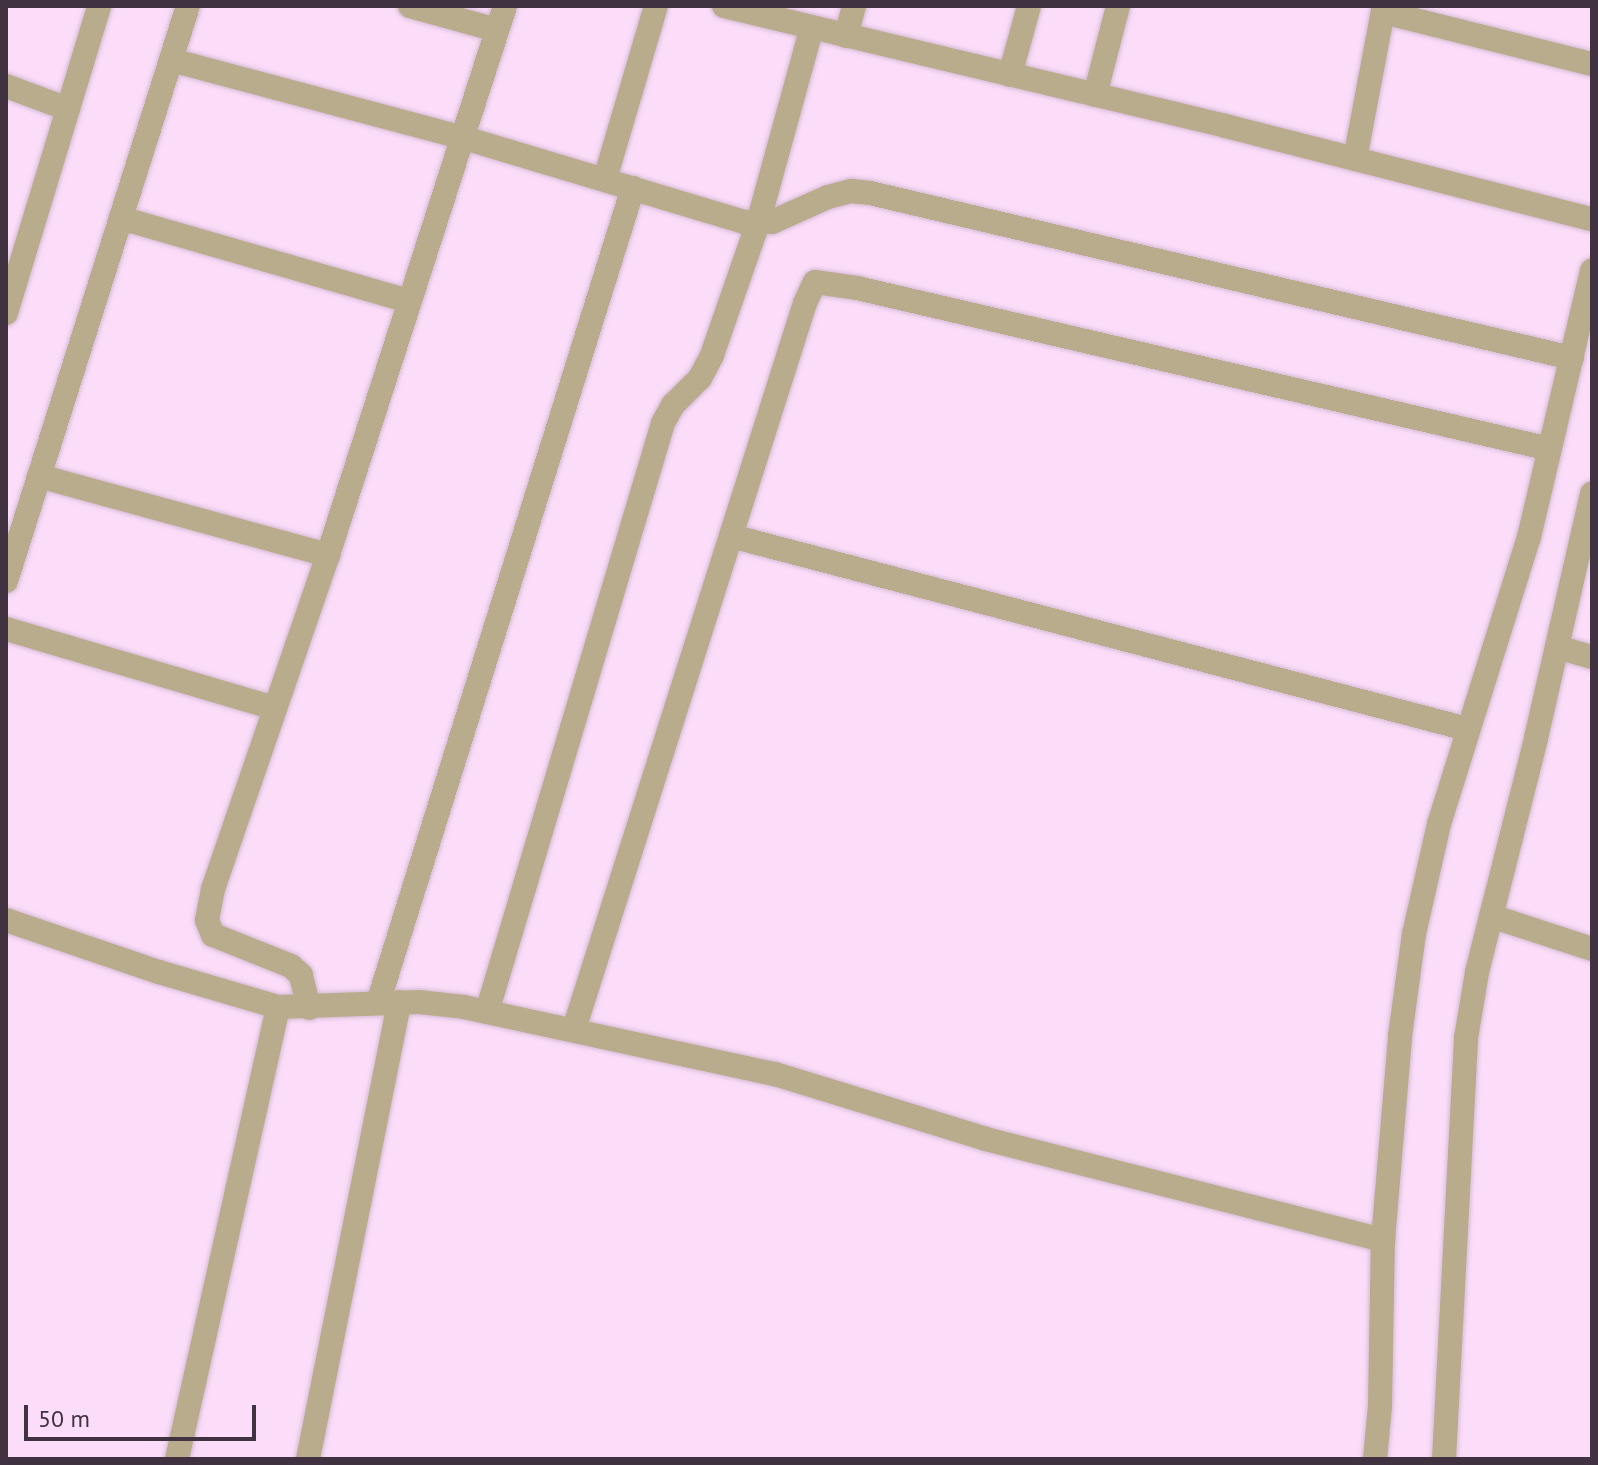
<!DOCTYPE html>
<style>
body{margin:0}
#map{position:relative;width:1598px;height:1465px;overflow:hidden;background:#fbddf9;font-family:"PT Sans",sans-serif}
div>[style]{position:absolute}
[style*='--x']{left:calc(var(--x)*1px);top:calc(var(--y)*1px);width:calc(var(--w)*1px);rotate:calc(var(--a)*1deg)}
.roads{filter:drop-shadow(0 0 2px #d6bbd4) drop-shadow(0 0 2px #d6bbd4)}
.minor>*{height:24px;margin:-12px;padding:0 12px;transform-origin:12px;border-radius:12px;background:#b9ac8d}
span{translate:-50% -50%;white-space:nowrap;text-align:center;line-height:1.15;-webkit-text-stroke:8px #fbddf9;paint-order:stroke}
.frame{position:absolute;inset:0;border:8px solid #403240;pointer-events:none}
.scale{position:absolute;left:24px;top:1405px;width:232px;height:36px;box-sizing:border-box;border:4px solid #403240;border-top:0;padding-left:10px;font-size:24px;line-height:28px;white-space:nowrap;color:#403240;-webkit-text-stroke:6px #fbddf9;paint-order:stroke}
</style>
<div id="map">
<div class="roads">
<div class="minor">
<div style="--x:410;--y:6;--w:90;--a:15.4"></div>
<div style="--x:724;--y:6;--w:516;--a:13.44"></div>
<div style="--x:1226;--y:126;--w:378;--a:14.3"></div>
<div style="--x:1383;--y:12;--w:215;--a:14"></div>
<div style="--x:846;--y:36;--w:31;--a:-75"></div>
<div style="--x:171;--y:60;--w:300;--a:14.9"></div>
<div style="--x:461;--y:137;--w:295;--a:16.7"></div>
<div style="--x:744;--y:222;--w:28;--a:0"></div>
<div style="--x:772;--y:222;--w:61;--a:-24.1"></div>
<div style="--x:828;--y:197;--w:24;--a:-15"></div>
<div style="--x:851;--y:191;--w:19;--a:6"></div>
<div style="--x:870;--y:193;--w:721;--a:13.23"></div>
<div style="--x:1010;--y:75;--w:72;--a:-74.6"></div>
<div style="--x:6;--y:86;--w:66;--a:20.4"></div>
<div style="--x:1095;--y:95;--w:92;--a:-75.5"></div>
<div style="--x:1355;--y:159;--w:156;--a:-79.3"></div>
<div style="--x:605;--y:179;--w:180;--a:-73.6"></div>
<div style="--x:121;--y:218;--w:300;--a:16.1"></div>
<div style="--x:6;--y:313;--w:321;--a:-73.1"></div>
<div style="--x:39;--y:476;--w:300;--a:15.3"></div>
<div style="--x:731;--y:536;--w:761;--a:14.69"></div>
<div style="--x:6;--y:581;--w:603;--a:-72.44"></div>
<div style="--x:6;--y:629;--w:280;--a:16.4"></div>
<div style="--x:1557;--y:647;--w:36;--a:16"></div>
<div style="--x:1491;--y:916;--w:106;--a:18.1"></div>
<div style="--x:6;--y:920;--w:162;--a:18.8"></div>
<div style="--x:159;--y:972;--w:124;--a:16.4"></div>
<div style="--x:278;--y:1007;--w:141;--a:-2"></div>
<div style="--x:419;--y:1002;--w:45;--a:6.3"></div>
<div style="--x:464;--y:1007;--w:318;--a:12.2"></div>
<div style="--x:775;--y:1074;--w:221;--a:17.1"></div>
<div style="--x:986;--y:1139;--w:410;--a:14.3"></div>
<div style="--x:378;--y:1003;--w:854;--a:-72.63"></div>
<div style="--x:309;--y:1008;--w:34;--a:-104"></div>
<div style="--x:301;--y:975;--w:13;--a:-138"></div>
<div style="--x:291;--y:966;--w:84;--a:-158.3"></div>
<div style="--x:213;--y:935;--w:16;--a:-112"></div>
<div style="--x:207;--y:920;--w:32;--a:-79"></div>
<div style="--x:213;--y:889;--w:353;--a:-71"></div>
<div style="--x:328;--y:555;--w:577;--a:-72.13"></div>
<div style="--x:487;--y:1012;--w:615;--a:-73.36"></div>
<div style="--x:663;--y:423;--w:21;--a:-61"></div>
<div style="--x:673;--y:405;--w:38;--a:-45"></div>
<div style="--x:700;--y:378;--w:26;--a:-62"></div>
<div style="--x:712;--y:355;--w:140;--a:-70.8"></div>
<div style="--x:758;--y:223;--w:203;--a:-74.6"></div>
<div style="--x:574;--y:1029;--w:762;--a:-72.35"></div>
<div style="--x:805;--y:303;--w:23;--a:-65"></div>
<div style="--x:815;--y:282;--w:42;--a:8.1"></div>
<div style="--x:857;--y:288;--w:711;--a:13.08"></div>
<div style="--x:177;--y:1459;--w:463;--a:-77.4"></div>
<div style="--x:308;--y:1459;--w:466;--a:-78.7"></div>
<div style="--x:1375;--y:1459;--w:53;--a:-84.6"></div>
<div style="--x:1380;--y:1406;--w:166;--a:-89"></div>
<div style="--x:1383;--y:1240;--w:205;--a:-85.2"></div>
<div style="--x:1400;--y:1036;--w:103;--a:-82.2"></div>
<div style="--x:1414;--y:934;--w:113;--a:-77.2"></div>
<div style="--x:1439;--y:824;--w:301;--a:-72.6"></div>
<div style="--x:1529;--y:537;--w:274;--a:-76.7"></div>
<div style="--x:1444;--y:1459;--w:422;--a:-87"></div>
<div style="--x:1466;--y:1038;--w:67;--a:-80.5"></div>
<div style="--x:1477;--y:972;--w:241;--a:-75.8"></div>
<div style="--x:1536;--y:738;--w:251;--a:-77.1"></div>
</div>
</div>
<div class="frame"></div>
<div class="scale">50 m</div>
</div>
